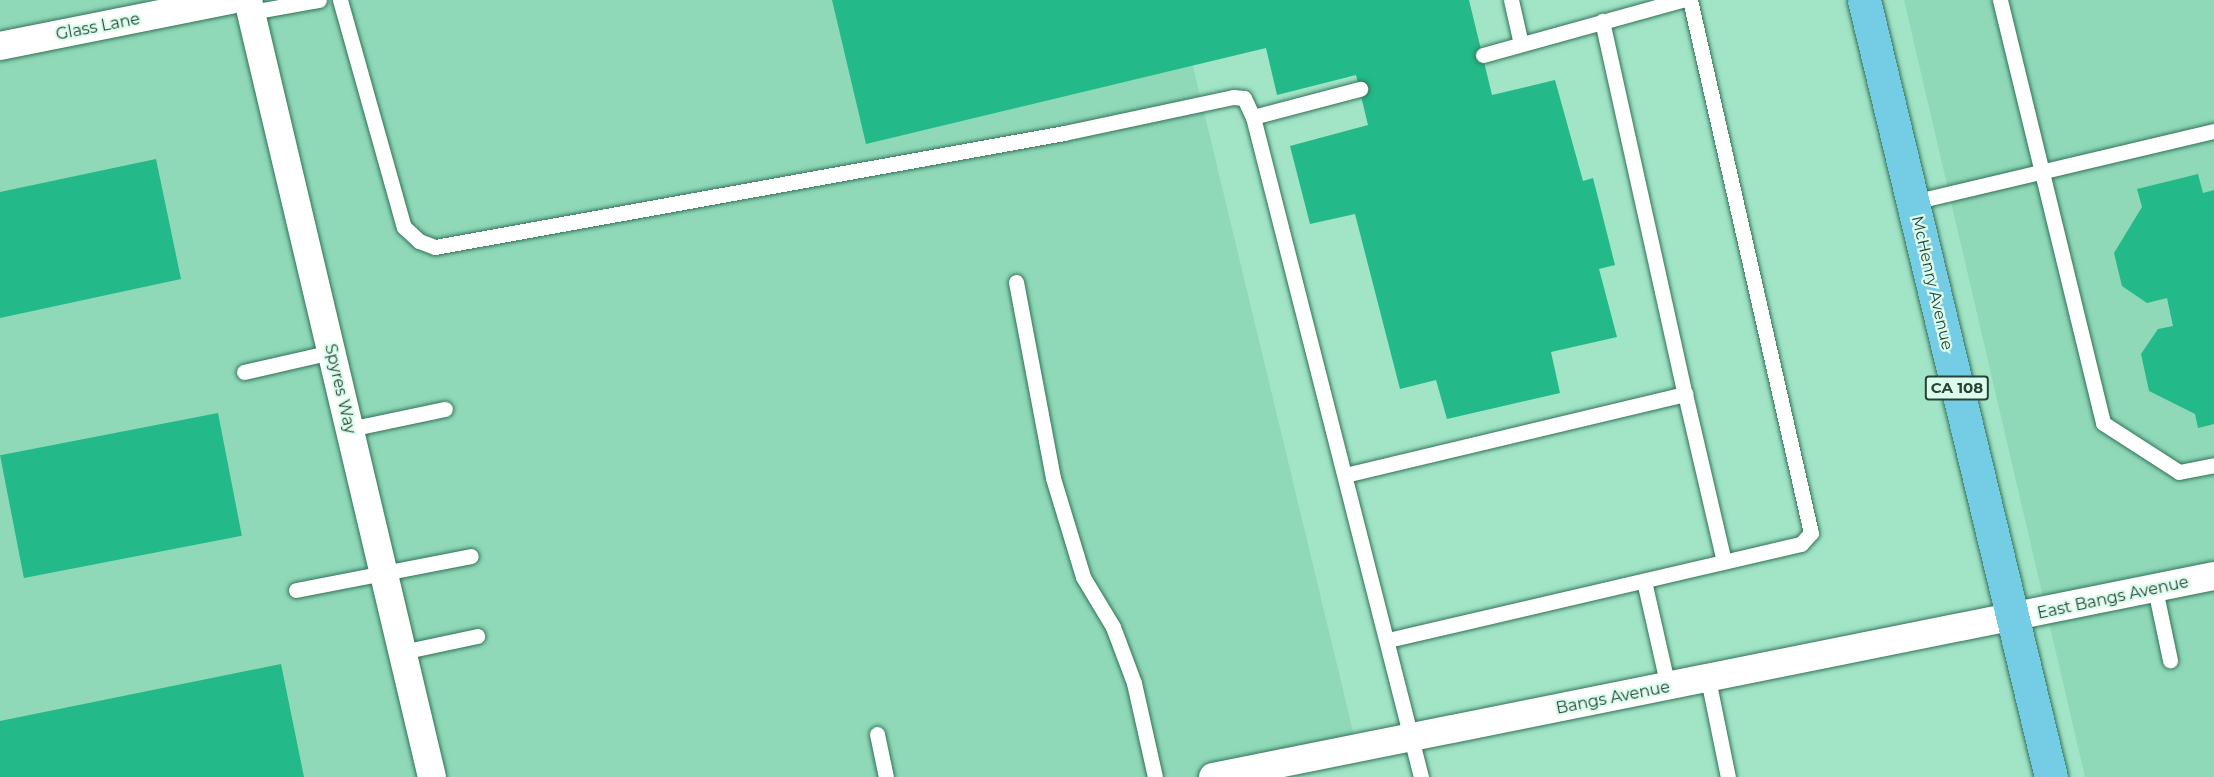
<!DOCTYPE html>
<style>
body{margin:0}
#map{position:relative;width:2214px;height:777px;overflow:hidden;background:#a1e4c6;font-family:Montserrat,sans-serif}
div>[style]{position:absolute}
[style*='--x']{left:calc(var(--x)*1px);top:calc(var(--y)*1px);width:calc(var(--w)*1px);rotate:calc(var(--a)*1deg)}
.built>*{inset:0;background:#8fd9b8}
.building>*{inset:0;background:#23b988;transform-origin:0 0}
.roads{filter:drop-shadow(0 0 2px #327359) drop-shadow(0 0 2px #327359)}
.service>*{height:15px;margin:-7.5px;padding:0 7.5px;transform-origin:7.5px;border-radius:7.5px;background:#fff}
.minor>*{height:28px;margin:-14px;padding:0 14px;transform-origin:14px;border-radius:14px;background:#fff}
.primary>*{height:33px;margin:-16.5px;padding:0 16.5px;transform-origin:16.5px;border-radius:16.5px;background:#75cce5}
span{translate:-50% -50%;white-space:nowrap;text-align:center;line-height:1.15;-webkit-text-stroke:4.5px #dcfded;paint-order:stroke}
.shield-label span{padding:2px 4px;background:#dcfded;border:2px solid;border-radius:4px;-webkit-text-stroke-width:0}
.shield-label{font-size:15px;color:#274337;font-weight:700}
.street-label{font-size:16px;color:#274337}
</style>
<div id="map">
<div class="built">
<div style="clip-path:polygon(0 0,1177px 0,1357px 748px,1211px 777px,0 777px)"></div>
<div style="clip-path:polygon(1904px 0,2214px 0,2214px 777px,2085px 777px)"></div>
</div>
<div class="building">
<div style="clip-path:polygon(832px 0,1469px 0,1492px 95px,1555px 80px,1583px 181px,1593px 178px,1615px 265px,1599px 269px,1617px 337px,1551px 352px,1560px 393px,1447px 419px,1436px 380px,1400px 389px,1355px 214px,1310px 224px,1290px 146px,1368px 125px,1356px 75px,1277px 95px,1266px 48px,866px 144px)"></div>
<div style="clip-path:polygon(156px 159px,181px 279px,0 318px,0 192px)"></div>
<div style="clip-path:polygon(2198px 174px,2203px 193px,2214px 190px,2214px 424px,2198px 428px,2195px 414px,2149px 391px,2141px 354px,2158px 329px,2173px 326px,2167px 298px,2147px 303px,2122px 286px,2114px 253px,2142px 207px,2137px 189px)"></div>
<div style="left:218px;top:413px;width:125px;height:222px;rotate:79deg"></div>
<div style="clip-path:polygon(281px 664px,304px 777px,0 777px,0 721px)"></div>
</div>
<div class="roads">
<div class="service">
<div style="--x:340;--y:0;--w:236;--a:74.3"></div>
<div style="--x:404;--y:227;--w:21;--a:43"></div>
<div style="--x:419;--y:241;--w:17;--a:21"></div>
<div style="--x:435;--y:247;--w:639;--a:-10.27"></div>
<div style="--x:1064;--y:133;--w:173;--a:-12"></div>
<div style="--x:1233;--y:97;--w:11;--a:5"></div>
<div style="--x:1244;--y:98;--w:21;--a:65"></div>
<div style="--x:1253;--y:117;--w:681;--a:75.72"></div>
<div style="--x:1511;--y:0;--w:45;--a:77.2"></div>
<div style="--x:2000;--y:0;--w:435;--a:76.3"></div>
<div style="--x:2103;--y:423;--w:90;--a:32.8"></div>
<div style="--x:2179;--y:472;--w:36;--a:-11"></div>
<div style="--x:251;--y:12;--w:69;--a:-10"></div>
<div style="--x:1602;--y:21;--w:382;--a:77.5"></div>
<div style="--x:1483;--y:55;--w:205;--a:-15.5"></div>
<div style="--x:1253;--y:117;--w:111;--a:-14.7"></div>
<div style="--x:1913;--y:202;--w:309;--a:-13.3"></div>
<div style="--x:1016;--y:282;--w:199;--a:79.3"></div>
<div style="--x:1053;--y:478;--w:103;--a:73.1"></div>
<div style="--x:1083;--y:577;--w:58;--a:59"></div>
<div style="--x:1113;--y:627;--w:60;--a:69.4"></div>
<div style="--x:1134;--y:683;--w:96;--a:77.4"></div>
<div style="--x:244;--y:372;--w:89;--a:-12.9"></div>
<div style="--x:349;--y:429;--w:98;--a:-11.8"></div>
<div style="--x:1345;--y:475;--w:350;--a:-13.4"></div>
<div style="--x:1685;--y:394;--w:172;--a:76.9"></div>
<div style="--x:1644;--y:581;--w:109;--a:77.2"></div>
<div style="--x:2155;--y:589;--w:73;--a:78.1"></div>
<div style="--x:296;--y:590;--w:178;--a:-11"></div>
<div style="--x:1388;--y:640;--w:424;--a:-13.1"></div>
<div style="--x:1801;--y:544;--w:15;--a:-48"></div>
<div style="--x:1811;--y:533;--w:547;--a:-102.79"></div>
<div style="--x:402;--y:652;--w:77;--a:-12"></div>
<div style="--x:1708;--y:679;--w:100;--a:78.5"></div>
<div style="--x:877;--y:734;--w:44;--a:78.2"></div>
</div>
<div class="minor">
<div style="--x:248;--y:0;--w:798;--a:76.68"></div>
<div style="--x:0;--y:46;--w:236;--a:-11.3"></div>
<div style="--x:1213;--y:777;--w:1021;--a:-11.35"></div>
</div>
<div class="primary">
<div style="--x:1864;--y:0;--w:799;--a:76.47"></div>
</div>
</div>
<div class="shield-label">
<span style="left:1957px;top:388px">CA 108</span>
</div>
<div class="street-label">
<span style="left:98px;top:27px;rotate:-11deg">Glass Lane</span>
<span style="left:1932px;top:283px;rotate:77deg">McHenry Avenue</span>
<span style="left:340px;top:389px;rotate:77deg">Spyres Way</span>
<span style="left:2113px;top:598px;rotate:-12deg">East Bangs Avenue</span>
<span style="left:1613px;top:698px;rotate:-11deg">Bangs Avenue</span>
</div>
</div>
